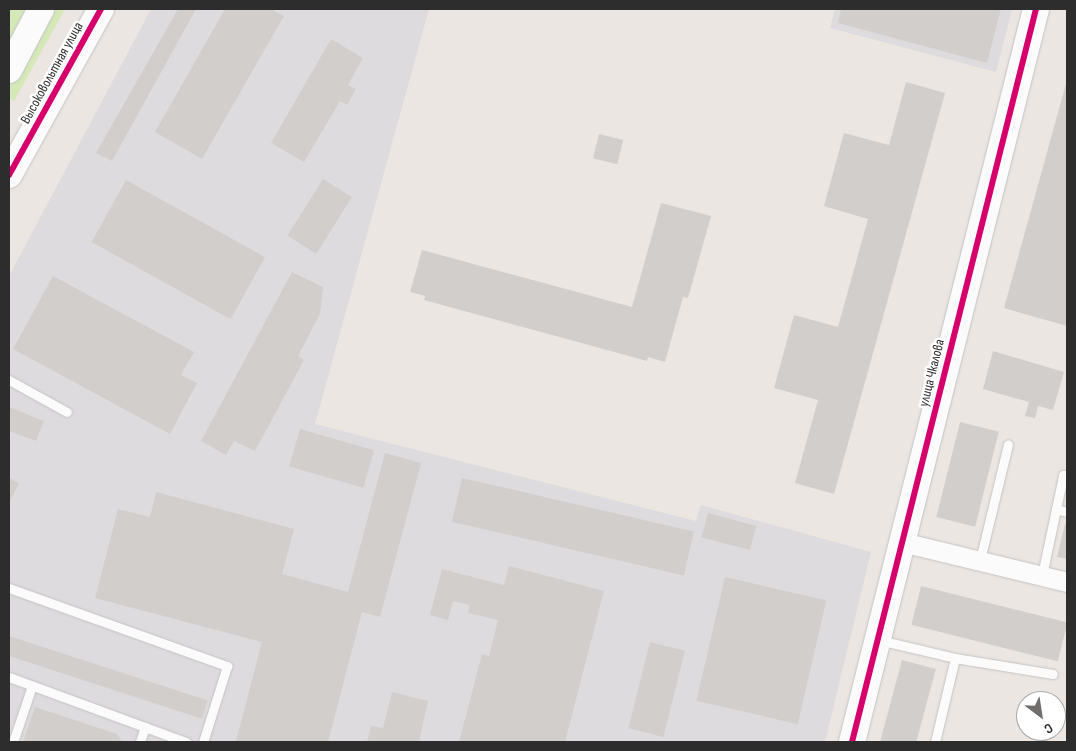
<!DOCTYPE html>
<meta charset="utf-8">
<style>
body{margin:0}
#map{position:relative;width:1076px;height:751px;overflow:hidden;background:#ebe6e2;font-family:"Sofia Sans Condensed",sans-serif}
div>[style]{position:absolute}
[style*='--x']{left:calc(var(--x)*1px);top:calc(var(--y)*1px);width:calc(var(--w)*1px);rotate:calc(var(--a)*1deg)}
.industrial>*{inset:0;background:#dedbde}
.green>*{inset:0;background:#d4e8b8}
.building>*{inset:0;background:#d2cecb;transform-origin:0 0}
.roads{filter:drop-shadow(0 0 1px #c4c3c3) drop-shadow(0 0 1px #c4c3c3)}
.lane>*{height:9px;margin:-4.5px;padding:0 4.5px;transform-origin:4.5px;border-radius:4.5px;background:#fcfbfb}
.street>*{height:19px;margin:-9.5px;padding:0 9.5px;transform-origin:9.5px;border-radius:9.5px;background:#fcfbfb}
.secondary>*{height:26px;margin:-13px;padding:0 13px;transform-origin:13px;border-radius:13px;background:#fcfbfb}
.cycleway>*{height:6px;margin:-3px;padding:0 3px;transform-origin:3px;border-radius:3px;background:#d6006c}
span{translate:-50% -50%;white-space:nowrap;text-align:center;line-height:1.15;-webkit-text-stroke:5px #fff;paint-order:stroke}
.street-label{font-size:14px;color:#2d2d2d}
.frame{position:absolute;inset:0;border:10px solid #2d2d2d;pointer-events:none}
.north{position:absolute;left:1016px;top:691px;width:50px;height:50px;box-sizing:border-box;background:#fff;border:1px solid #ababab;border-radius:50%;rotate:149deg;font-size:14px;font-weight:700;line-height:20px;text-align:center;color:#2d2d2d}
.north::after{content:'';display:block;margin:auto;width:18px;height:22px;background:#706e6c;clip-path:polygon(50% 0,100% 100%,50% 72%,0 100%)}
</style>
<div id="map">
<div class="industrial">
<div style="clip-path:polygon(151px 9px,429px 9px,315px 424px,696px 521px,701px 505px,871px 552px,825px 742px,9px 742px,9px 276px)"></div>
<div style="clip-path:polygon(835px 9px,1012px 9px,996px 72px,830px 28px)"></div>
</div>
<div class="green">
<div style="clip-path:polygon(9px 9px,65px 9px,14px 101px,9px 98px)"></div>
</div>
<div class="building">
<div style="clip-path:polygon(178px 9px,196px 9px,112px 161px,96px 153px)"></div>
<div style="clip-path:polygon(225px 9px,271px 9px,284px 16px,202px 159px,155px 132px)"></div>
<div style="clip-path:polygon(841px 9px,1001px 9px,987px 63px,838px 23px)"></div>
<div style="clip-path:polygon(331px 39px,363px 58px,348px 85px,356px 89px,347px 105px,340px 101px,304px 162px,271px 143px)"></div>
<div style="clip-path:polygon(1067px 80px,1067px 326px,1004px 308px)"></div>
<div style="clip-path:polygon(906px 82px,945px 93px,834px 494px,795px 483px,818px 400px,774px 388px,794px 315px,838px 327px,868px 219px,824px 206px,844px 133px,889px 145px)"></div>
<div style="left:599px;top:134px;width:25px;height:25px;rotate:14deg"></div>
<div style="left:323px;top:179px;width:34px;height:67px;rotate:32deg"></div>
<div style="left:126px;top:180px;width:159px;height:71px;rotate:29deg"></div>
<div style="clip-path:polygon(661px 203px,711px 216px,688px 298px,683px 297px,665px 362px,648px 357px,647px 361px,556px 336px,424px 300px,425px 296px,410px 292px,422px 250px,632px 307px)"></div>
<div style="clip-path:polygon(292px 272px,323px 287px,320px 314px,298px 356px,304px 360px,255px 451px,234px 441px,226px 455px,201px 441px)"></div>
<div style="clip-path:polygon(53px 276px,194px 352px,181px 375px,197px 383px,170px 434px,13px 349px)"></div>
<div style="clip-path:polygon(993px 351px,1064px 372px,1053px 410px,1038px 406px,1035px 418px,1025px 416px,1029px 402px,983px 389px)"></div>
<div style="clip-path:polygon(9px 407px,44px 421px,36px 441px,9px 431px)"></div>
<div style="left:960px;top:422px;width:40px;height:98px;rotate:14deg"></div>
<div style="left:300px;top:429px;width:77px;height:39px;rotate:16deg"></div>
<div style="clip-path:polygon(385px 453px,421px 463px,380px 617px,362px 612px,328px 742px,236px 741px,262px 642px,95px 598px,118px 509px,150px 517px,156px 492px,294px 529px,282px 574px,348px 592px)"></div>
<div style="clip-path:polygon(9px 478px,19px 483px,9px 503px)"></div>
<div style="left:462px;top:478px;width:238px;height:45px;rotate:13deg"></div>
<div style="left:708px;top:513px;width:50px;height:25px;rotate:15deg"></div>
<div style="clip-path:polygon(1065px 524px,1067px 524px,1067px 559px,1057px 557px)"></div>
<div style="clip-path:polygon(509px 566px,604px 591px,565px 742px,459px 742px,482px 654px,489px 656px,498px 620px,468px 613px,470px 605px,453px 601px,448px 620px,430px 615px,442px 569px,504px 585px)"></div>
<div style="left:725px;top:577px;width:104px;height:127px;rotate:13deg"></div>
<div style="left:921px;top:586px;width:151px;height:40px;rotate:14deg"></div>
<div style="left:9px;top:636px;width:209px;height:19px;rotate:18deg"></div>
<div style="left:650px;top:642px;width:36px;height:89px;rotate:14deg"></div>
<div style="left:902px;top:660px;width:35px;height:85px;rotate:15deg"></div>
<div style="clip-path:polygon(392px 692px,428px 701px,419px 742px,367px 742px,371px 726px,383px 728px)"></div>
<div style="clip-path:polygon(35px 707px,117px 734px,122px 742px,23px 742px)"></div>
</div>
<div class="roads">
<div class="lane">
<div style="--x:9;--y:380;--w:66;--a:28.9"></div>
<div style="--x:1056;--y:509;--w:35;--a:-78"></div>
<div style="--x:1063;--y:475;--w:4;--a:14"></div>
<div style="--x:980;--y:560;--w:119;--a:-76.4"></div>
<div style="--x:1042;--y:575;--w:67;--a:-78"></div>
<div style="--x:1056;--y:509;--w:11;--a:15"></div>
<div style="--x:9;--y:588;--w:232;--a:19.7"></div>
<div style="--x:227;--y:666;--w:80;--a:107.5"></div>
<div style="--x:879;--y:640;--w:78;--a:13.3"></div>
<div style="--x:955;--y:658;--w:99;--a:9.3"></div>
<div style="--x:9;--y:677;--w:189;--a:20.2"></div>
<div style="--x:13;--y:742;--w:59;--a:-71.3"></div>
<div style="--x:140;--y:742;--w:16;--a:-72"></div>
<div style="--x:935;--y:742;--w:86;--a:-76.6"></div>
</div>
<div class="street">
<div style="--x:902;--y:542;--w:170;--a:13.6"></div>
</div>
<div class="secondary">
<div style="--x:9;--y:70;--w:69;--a:-62.3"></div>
<div style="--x:9;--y:175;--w:190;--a:-61"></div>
<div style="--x:852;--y:742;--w:756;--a:-75.91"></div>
</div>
</div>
<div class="cycleway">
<div style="--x:9;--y:175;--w:190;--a:-61"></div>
<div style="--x:852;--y:742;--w:756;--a:-75.91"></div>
</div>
<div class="street-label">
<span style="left:52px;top:73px;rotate:-61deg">Высоковольтная улица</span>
<span style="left:932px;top:373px;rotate:-76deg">улица Чкалова</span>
</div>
<div class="frame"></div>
<div class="north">С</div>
</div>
